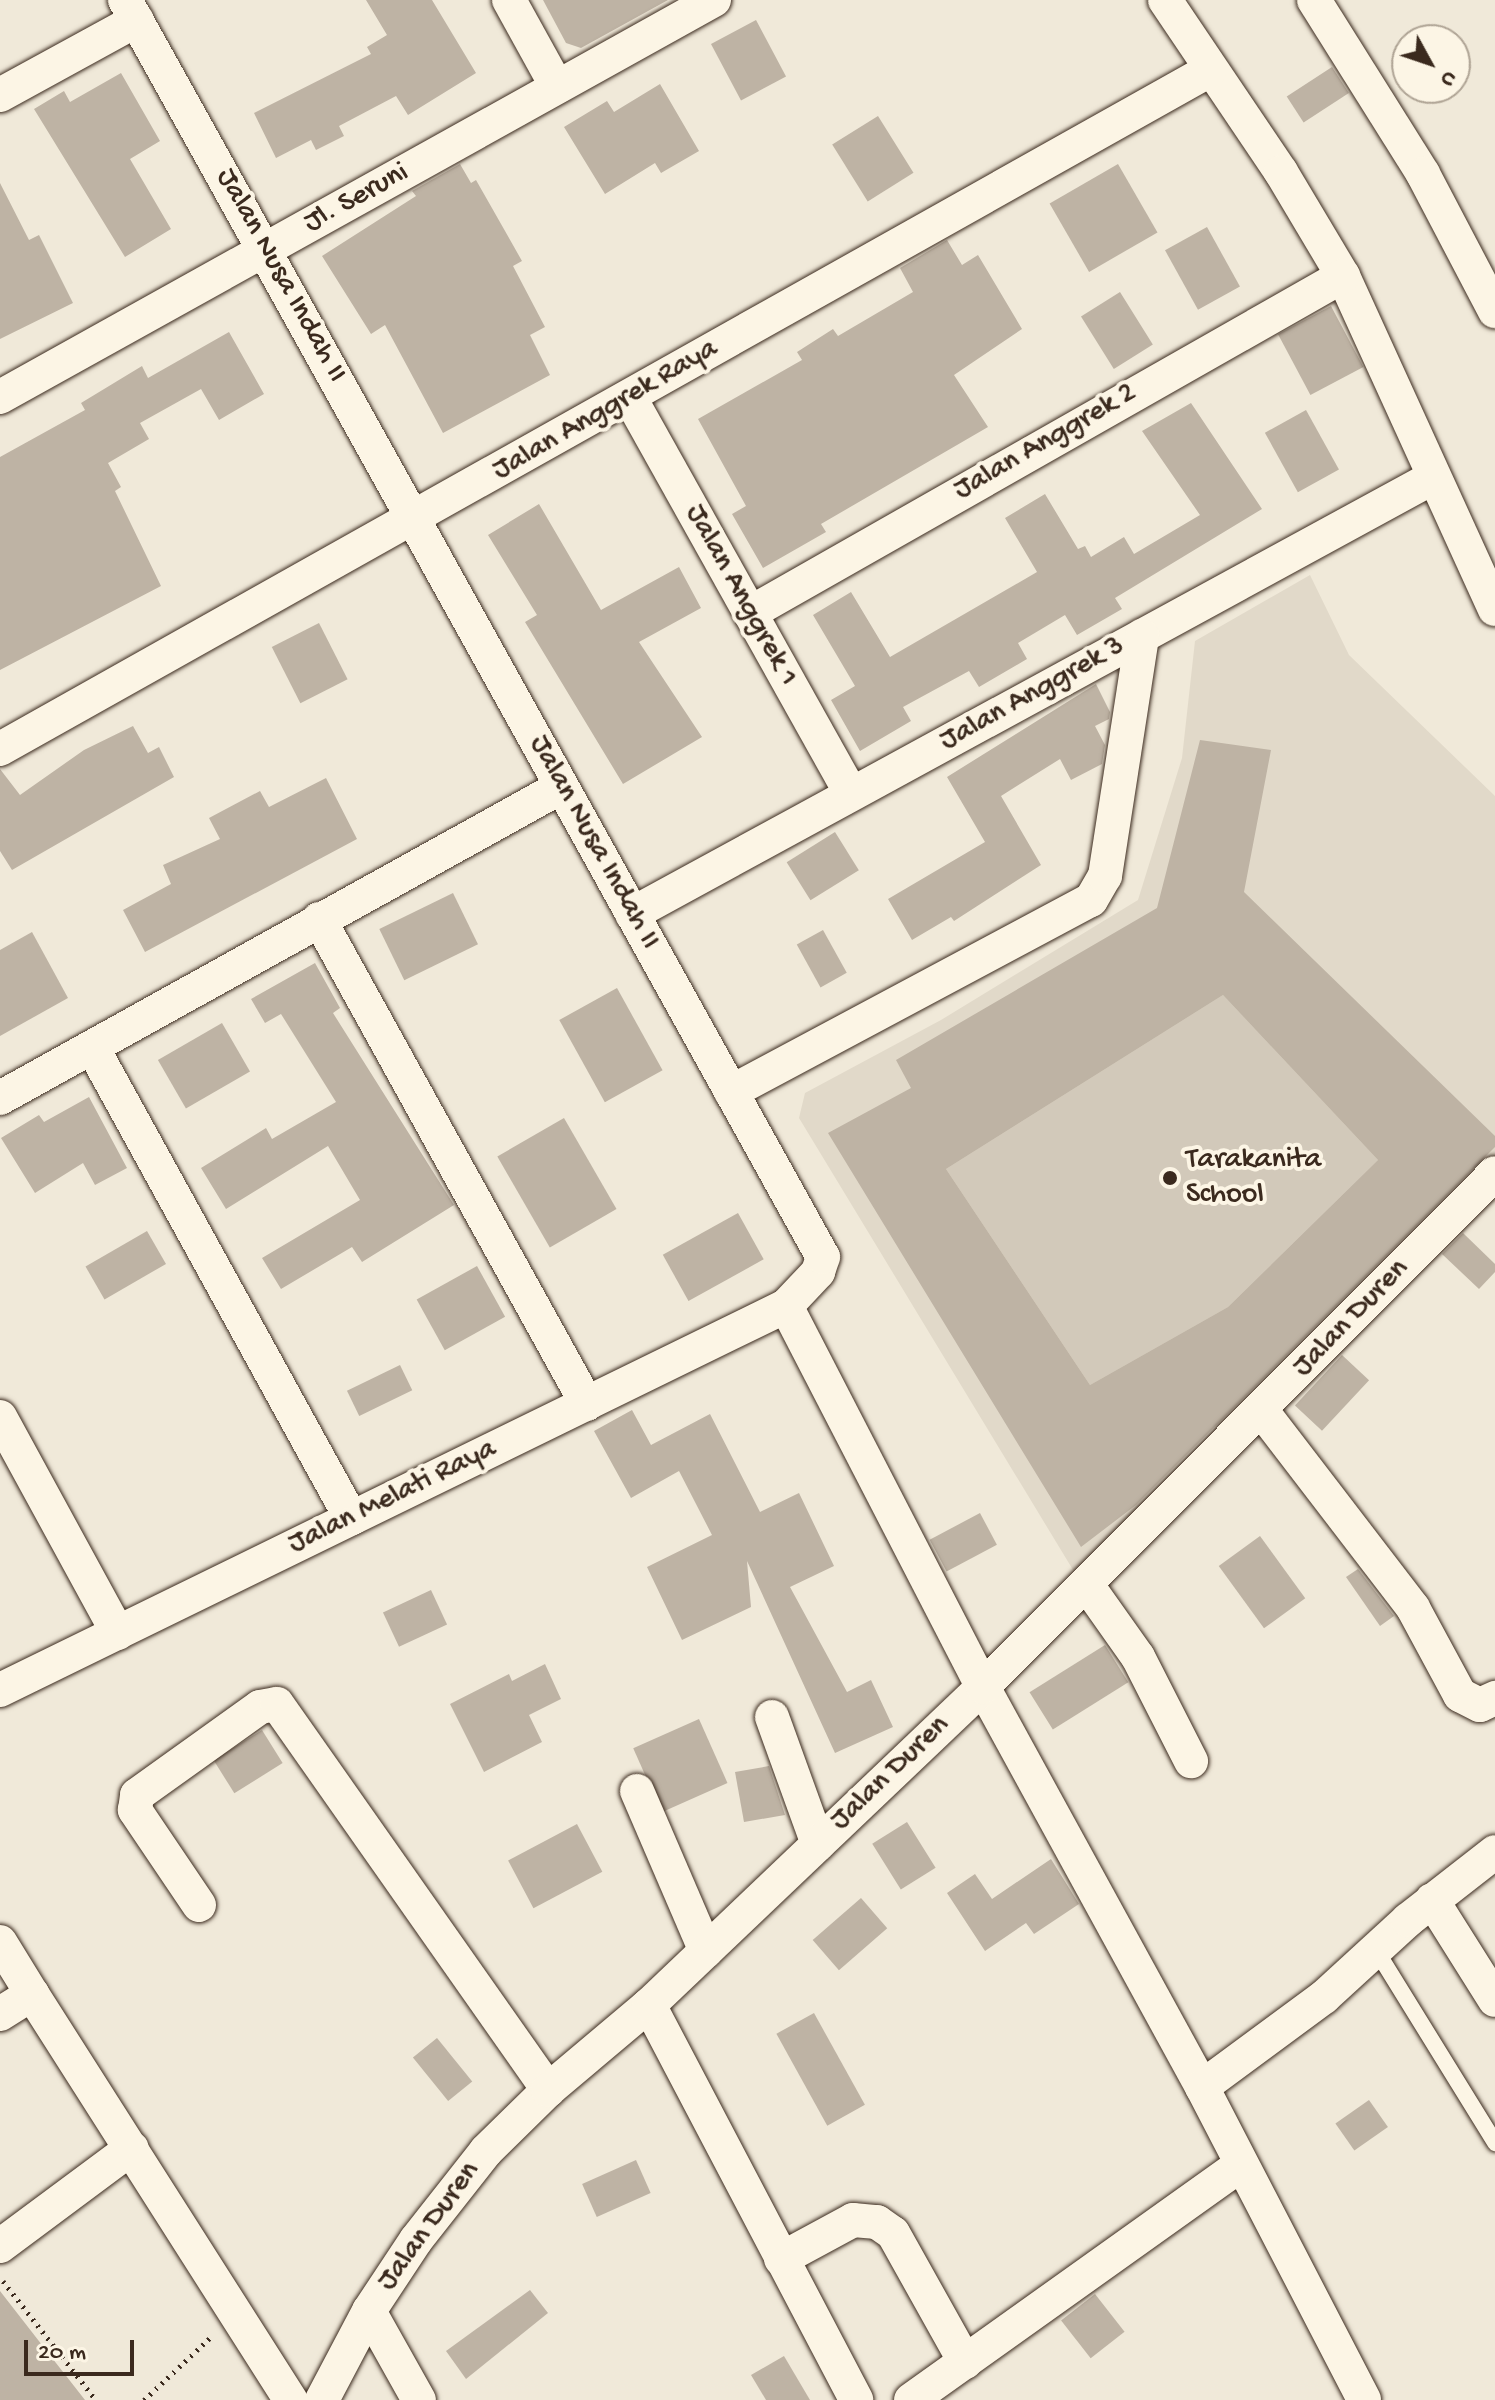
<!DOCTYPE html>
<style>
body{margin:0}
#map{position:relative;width:1495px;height:2400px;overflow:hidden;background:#f0e9d9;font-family:"Gochi Hand",sans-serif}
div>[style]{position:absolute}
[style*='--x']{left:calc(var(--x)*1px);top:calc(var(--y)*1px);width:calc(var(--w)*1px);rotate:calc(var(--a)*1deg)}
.built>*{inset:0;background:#e1d9c9}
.green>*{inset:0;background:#d2c9ba}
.building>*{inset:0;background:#beb3a4;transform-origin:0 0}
.path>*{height:5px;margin-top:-2.5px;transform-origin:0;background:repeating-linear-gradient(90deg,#3b2a1e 0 2px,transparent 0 8px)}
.roads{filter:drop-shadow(0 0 2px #3b2a1e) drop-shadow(0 0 2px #3b2a1e)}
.lane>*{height:16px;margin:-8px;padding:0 8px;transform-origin:8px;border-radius:8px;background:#fcf5e5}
.street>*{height:34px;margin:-17px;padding:0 17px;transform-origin:17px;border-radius:17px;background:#fcf5e5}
.dots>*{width:22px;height:22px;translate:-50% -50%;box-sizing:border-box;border:4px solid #fcf5e5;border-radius:50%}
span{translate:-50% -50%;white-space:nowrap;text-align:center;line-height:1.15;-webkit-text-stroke:8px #fcf5e5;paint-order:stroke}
.street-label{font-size:30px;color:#3b2a1e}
.poi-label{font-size:30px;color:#3b2a1e}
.left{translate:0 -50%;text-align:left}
.north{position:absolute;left:1391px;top:24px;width:80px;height:80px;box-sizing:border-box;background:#fcf5e5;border:2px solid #afa495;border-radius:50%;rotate:130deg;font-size:22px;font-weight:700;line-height:32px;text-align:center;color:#3b2a1e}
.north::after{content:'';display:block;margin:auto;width:28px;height:36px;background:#3b2a1e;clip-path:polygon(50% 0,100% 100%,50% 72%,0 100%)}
.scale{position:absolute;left:24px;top:2340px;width:110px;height:36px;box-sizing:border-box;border:4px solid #3b2a1e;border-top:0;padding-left:10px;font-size:24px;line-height:28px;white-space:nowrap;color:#3b2a1e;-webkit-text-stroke:6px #fcf5e5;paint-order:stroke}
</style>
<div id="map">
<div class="built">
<div style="clip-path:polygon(1310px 575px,1349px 655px,1495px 796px,1495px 1172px,1084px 1588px,799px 1118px,805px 1093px,941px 1020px,1138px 900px,1182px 758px,1195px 641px)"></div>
</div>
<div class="green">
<div style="clip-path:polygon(1223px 995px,1378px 1160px,1228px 1307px,1090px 1385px,946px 1169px)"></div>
</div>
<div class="building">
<div style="clip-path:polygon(366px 0,432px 0,476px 73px,408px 115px,396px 96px,339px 126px,344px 136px,316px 150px,311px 140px,276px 158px,254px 113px,371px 54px,367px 47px,387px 35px)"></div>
<div style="clip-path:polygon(543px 0,668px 0,581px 48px,566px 43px)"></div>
<div style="left:756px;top:20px;width:64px;height:51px;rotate:62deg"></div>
<div style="left:1332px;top:67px;width:31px;height:54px;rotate:57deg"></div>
<div style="clip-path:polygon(121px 73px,160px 141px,130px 159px,171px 229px,125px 257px,34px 109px,64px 91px,70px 102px)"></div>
<div style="clip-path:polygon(660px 84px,699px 151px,661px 173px,655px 163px,605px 194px,564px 127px,607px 101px,614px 112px)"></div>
<div style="left:878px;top:116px;width:67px;height:54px;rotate:58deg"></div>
<div style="clip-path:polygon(460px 164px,471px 183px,476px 180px,522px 261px,513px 266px,545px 327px,530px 335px,550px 375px,443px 433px,385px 325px,371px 334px,322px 256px,416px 196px,412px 191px)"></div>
<div style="left:1118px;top:164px;width:79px;height:79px;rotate:60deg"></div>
<div style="clip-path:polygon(0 183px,29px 240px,39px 235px,73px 303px,0 339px)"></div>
<div style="left:1207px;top:227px;width:68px;height:48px;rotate:61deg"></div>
<div style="clip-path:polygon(947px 240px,962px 265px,978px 255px,1022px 329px,954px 375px,988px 427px,821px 524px,826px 532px,763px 568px,732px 514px,746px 506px,698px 419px,802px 360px,797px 352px,833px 329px,838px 336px,913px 292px,900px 268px)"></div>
<div style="left:1120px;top:292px;width:62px;height:46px;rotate:58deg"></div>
<div style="left:1331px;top:306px;width:69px;height:60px;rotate:62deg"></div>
<div style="clip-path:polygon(229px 332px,264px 394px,219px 420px,201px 389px,140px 423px,149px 439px,108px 463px,121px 487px,115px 491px,161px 586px,0 670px,0 457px,85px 410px,81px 403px,142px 366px,148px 378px)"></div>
<div style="clip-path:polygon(1191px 403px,1262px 509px,1115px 598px,1122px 609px,1077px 635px,1065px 615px,1018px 643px,1027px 659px,979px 687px,969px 671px,903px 707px,911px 721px,860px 751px,831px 700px,855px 686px,813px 615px,851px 592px,890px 657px,1037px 572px,1005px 518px,1045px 494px,1078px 549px,1085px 546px,1091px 557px,1124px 537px,1134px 554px,1200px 515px,1142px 431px)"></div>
<div style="left:1306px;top:410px;width:68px;height:47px;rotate:61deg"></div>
<div style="clip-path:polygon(539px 504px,601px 610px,679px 567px,701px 608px,639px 642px,702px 737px,623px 784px,525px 622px,537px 615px,488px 535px)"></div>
<div style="left:319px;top:623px;width:63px;height:53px;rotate:63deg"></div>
<div style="clip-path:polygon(1096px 684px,1110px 712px,1109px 719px,1095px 726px,1105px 745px,1102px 764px,1071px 780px,1060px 759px,1001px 796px,1041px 865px,954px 921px,951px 917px,912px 940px,888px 899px,985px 842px,947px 777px)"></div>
<div style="clip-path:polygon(133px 726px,148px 753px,159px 747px,174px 777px,12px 870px,0 851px,0 769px,20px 795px,84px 750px)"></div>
<div style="clip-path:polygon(evenodd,1200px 740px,1271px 750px,1244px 892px,1495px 1136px,1495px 1147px,1136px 1505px,1081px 1547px,828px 1133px,911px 1088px,896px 1060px,1157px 908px,1200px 740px,1223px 995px,1378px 1160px,1228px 1307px,1090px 1385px,946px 1169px,1223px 995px)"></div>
<div style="clip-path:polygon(326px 778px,357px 839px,145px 952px,123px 910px,171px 884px,163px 865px,220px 839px,209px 818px,260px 791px,269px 807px)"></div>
<div style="left:835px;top:832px;width:45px;height:57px;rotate:58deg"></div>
<div style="left:453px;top:893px;width:57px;height:82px;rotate:64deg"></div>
<div style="left:823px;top:930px;width:49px;height:30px;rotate:61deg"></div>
<div style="clip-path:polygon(32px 932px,68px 998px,0 1036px,0 950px)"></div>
<div style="clip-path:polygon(315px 963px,340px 1008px,333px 1013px,454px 1205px,362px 1262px,352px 1247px,281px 1289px,262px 1258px,360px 1200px,328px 1146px,226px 1209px,201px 1168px,266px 1128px,272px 1139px,336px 1102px,281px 1014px,265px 1023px,251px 999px)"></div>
<div style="left:617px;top:988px;width:94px;height:66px;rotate:61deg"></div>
<div style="left:222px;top:1023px;width:56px;height:74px;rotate:60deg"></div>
<div style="clip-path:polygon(89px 1097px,127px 1168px,95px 1185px,83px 1163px,35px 1193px,1px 1138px,39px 1115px,44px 1122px)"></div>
<div style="left:564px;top:1118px;width:105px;height:77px;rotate:60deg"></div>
<div style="left:738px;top:1213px;width:53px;height:86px;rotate:61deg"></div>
<div style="left:147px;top:1231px;width:38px;height:71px;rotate:60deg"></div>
<div style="clip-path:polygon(1463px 1233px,1495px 1264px,1495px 1272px,1479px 1289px,1442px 1254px)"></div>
<div style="left:477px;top:1266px;width:58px;height:69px;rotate:61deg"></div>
<div style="left:1342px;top:1355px;width:37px;height:69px;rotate:43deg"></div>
<div style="left:400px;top:1365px;width:28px;height:59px;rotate:64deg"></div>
<div style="clip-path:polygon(632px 1410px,651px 1445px,710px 1414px,760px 1512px,799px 1493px,834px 1566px,790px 1587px,847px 1692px,871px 1680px,893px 1727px,835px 1753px,747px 1561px,751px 1607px,682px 1640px,647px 1567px,712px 1535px,679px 1471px,631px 1498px,594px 1431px)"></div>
<div style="left:980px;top:1513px;width:36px;height:57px;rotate:62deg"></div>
<div style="left:1260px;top:1536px;width:77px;height:51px;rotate:54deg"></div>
<div style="clip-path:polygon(1358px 1569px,1394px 1616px,1380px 1626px,1346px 1577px)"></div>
<div style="left:431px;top:1590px;width:38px;height:53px;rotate:65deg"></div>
<div style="left:1105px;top:1645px;width:44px;height:89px;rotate:58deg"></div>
<div style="clip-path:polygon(545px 1664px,561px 1699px,529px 1715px,542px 1742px,484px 1772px,450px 1704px,509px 1674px,512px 1681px)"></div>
<div style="left:699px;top:1719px;width:70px;height:72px;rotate:66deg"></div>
<div style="left:262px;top:1730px;width:39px;height:57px;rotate:58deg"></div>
<div style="clip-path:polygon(769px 1766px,785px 1815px,744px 1822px,735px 1772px)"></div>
<div style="left:907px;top:1822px;width:54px;height:41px;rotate:58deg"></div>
<div style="left:577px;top:1824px;width:54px;height:78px;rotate:62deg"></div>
<div style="clip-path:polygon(1051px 1859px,1079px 1904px,1034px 1934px,1026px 1923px,985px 1951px,947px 1893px,975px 1874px,992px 1899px)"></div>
<div style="left:861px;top:1898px;width:40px;height:64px;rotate:49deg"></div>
<div style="left:814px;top:2013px;width:105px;height:43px;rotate:61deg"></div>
<div style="left:437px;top:2038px;width:56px;height:31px;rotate:51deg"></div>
<div style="left:1369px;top:2100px;width:33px;height:41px;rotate:55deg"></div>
<div style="left:636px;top:2160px;width:36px;height:59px;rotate:66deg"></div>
<div style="clip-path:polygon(530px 2290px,548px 2313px,466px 2379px,446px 2351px)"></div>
<div style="clip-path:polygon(0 2291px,56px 2363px,85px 2400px,0 2400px)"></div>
<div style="left:1095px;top:2294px;width:48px;height:43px;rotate:52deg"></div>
<div style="clip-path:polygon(784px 2356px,810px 2400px,766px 2400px,751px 2375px)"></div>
</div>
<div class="path">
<div style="--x:3;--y:2281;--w:151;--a:52"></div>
<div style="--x:144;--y:2400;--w:93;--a:-43.3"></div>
</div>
<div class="roads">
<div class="lane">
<div style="--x:1376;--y:1950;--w:227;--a:58.3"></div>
</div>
<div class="street">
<div style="--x:509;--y:0;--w:99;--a:61.1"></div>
<div style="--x:1165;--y:0;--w:207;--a:56"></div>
<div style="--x:1281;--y:172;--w:121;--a:59.2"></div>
<div style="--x:1343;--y:276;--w:366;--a:65.5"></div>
<div style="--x:1314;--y:0;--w:205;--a:57.9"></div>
<div style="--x:1423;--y:174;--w:155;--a:62.3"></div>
<div style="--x:0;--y:95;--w:156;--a:-28.7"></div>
<div style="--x:0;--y:397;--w:817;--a:-29.08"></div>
<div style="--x:630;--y:398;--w:453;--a:60.8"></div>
<div style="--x:750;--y:613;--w:682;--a:-29.61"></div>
<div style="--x:0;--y:749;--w:1387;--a:-29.3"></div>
<div style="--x:632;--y:914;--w:913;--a:-28.59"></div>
<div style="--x:319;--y:919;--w:554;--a:61.08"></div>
<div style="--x:92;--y:1047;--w:538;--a:61.19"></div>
<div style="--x:731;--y:1092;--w:408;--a:-28.1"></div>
<div style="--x:1091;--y:900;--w:28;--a:-60"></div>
<div style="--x:1105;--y:876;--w:243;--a:-81.2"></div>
<div style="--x:0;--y:1098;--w:641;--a:-29"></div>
<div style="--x:786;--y:1306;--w:429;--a:62.7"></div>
<div style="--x:983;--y:1687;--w:456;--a:61.3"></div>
<div style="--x:1202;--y:2087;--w:352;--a:62.6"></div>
<div style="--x:1262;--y:1411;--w:248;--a:52.5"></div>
<div style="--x:1413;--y:1608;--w:99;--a:61.6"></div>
<div style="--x:1460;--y:1695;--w:22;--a:27"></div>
<div style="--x:1480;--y:1705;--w:17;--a:-25"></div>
<div style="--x:0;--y:1417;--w:246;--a:61.4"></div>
<div style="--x:1087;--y:1585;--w:88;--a:54.7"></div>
<div style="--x:1138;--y:1657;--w:117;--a:63"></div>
<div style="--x:0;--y:1690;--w:875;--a:-26.04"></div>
<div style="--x:786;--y:1306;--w:47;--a:-46.7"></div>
<div style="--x:818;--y:1272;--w:16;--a:-72"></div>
<div style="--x:823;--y:1257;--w:1438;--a:-119.04"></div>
<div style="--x:772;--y:1717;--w:135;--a:70.1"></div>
<div style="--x:637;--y:1791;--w:174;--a:66.7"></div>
<div style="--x:1432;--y:1900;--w:118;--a:57.8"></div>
<div style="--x:199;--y:1905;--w:115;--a:-124"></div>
<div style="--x:135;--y:1810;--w:15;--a:-82"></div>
<div style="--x:137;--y:1795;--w:151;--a:-35.6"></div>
<div style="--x:260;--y:1707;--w:17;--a:-10"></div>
<div style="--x:277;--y:1704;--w:472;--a:54.9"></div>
<div style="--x:0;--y:1942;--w:61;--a:58.4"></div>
<div style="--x:649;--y:2005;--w:446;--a:62.3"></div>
<div style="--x:0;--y:2014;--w:38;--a:-32"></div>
<div style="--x:32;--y:1994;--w:482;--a:57.5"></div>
<div style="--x:1202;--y:2087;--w:152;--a:-36.4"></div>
<div style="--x:1324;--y:1997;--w:114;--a:-42.5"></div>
<div style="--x:1408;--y:1920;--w:110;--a:-38"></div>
<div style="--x:0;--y:2246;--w:164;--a:-36.6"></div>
<div style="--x:781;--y:2259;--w:82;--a:-28.4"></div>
<div style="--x:853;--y:2220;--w:24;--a:5"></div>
<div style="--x:877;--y:2222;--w:19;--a:35"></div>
<div style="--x:893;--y:2233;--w:148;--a:60.8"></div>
<div style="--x:369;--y:2311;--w:102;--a:60.7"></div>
<div style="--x:322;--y:2400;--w:101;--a:-62.2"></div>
<div style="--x:369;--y:2311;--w:85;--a:-56.5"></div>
<div style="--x:416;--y:2240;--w:113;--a:-51.8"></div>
<div style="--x:486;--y:2151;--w:87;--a:-44.5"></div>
<div style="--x:548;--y:2090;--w:132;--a:-40.1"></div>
<div style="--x:649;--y:2005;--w:461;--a:-43.6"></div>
<div style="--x:983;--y:1687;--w:725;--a:-45.11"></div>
<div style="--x:911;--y:2400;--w:405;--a:-35.5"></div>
</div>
</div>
<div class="dots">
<div style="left:1170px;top:1178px;background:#3b2a1e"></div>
</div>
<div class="street-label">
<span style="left:357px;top:199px;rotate:-29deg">Jl. Seruni</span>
<span style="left:280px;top:276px;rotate:61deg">Jalan Nusa Indah II</span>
<span style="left:606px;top:411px;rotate:-30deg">Jalan Anggrek Raya</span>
<span style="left:1046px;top:443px;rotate:-30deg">Jalan Anggrek 2</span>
<span style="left:740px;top:596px;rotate:61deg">Jalan Anggrek 1</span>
<span style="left:1033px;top:695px;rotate:-29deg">Jalan Anggrek 3</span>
<span style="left:593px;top:843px;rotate:61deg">Jalan Nusa Indah II</span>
<span style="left:1352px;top:1319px;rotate:-46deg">Jalan Duren</span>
<span style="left:393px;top:1498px;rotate:-26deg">Jalan Melati Raya</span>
<span style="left:891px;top:1774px;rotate:-44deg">Jalan Duren</span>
<span style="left:430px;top:2227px;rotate:-54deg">Jalan Duren</span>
</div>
<div class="poi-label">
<span class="left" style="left:1186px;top:1178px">Tarakanita<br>School</span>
</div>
<div class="north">U</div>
<div class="scale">20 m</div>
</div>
